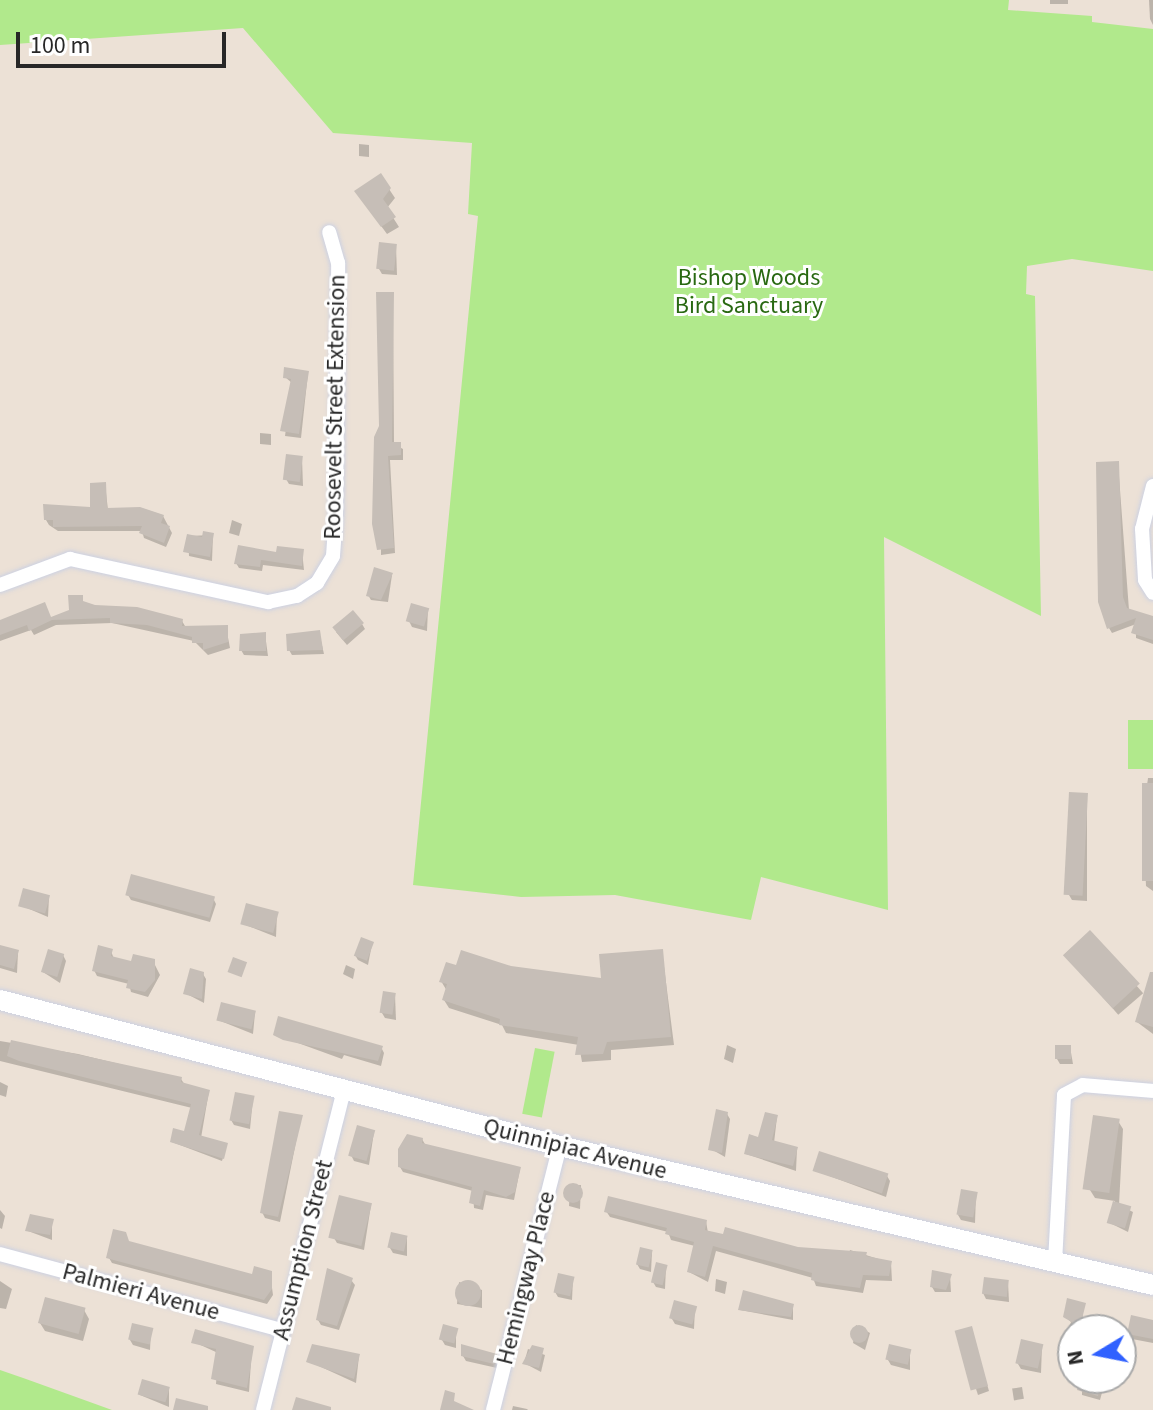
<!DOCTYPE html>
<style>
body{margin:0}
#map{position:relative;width:1153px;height:1410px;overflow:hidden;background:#ece1d6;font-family:"Source Sans 3",sans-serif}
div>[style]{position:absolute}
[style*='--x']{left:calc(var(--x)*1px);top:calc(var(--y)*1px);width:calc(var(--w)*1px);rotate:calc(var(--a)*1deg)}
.green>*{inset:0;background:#b1e98c;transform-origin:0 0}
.shadow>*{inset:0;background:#0003;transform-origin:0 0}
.building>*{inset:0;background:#c6beb7;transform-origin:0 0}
.round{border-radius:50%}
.roads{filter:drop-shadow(0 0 2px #ccd1e2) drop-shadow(0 0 2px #ccd1e2)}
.minor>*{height:14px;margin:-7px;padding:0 7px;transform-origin:7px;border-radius:7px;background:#fff}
.secondary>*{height:20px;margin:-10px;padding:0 10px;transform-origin:10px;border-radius:10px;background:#fff}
span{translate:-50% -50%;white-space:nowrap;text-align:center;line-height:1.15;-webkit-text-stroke:6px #fff;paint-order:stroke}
.park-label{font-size:24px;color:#296912}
.street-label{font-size:24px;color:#272727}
.north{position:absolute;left:1057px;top:1314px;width:80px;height:80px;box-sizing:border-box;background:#fff;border:2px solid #a9a9a9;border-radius:50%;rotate:260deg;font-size:22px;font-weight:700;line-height:32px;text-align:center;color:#272727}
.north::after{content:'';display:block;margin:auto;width:28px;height:36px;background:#3061ff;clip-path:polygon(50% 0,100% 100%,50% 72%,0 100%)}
.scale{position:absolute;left:16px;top:32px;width:210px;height:36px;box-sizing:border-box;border:4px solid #272727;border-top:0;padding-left:10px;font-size:24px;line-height:28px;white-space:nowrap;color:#272727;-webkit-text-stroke:6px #fff;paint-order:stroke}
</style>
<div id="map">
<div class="green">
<div style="clip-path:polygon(0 0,1009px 0,1008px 10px,1092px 16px,1092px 22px,1153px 29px,1153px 271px,1072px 259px,1027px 266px,1026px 294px,1035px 296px,1041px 616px,884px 537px,888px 910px,761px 877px,751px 920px,615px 895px,521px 897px,413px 885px,478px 216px,468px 214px,472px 143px,333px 133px,243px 28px,0 45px)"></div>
<div style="left:1153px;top:720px;width:49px;height:25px;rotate:90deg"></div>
<div style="left:535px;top:1048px;width:20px;height:67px;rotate:11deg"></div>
<div style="clip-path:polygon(0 1370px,26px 1379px,112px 1410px,0 1410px)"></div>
</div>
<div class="shadow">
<div style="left:1050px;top:0;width:18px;height:4px"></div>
<div style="clip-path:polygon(1149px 0,1153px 0,1153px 25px,1150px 19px)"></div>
<div style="clip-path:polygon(359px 144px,369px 145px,369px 157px,359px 156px)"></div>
<div style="clip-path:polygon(389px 189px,395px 198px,387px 208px,399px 227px,387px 234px,362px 200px)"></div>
<div style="clip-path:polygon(396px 246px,397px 275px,382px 274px,379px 269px)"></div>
<div style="clip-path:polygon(393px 294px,394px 444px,403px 449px,403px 460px,390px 460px,395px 553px,381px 555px,381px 426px)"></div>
<div style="clip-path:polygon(308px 373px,301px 438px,285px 436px,292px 383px,285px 377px)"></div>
<div style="clip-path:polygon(260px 433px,271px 434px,271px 445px,260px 444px)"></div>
<div style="clip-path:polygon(302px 458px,303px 486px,289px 484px,286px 479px)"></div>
<div style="clip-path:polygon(1118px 463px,1129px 610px,1153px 618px,1153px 644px,1136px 638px,1136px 624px,1112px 633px,1109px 628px)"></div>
<div style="clip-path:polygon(105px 484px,108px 510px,163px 516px,172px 533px,166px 547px,144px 538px,142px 531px,58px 531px,49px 525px,46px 520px,92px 509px)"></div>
<div style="clip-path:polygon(232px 520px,242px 524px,239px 536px,229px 533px)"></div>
<div style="clip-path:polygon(213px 535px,212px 561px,189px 556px,188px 536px)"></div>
<div style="clip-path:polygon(302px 551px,304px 570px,263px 565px,262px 571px,239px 568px,236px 563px)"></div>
<div style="clip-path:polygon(392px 575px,388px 602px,371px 600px,368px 595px)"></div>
<div style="clip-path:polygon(81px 597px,84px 604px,182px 621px,185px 626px,226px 627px,230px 648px,208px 655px,194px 641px,112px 623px,56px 625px,34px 635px,31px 630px,0 641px,0 622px,51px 619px,71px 611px)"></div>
<div style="clip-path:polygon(428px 609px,427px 631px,412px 627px,409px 621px)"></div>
<div style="clip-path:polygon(362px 624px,365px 629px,347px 645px,336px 632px)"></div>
<div style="clip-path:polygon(319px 632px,324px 654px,292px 655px,289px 650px)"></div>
<div style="clip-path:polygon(265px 634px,268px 656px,244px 655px,241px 650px)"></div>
<div style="clip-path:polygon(1148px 778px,1153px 778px,1153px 891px,1146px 886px,1143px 815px)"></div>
<div style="clip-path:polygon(1087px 795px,1087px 901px,1072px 900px,1069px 895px)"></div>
<div style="clip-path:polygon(128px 895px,213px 898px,216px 904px,210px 922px,131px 900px)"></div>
<div style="clip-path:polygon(49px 897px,48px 917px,20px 905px)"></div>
<div style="clip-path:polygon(277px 914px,276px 937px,243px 924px)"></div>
<div style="left:1090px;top:932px;width:81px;height:33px;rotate:49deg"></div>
<div style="clip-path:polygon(372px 944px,368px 965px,358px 960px,355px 955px)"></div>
<div style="clip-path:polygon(0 947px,18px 952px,17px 973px,0 968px)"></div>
<div style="clip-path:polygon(111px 951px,114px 959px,133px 964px,153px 961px,160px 975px,148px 997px,131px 992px,129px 984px,97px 976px,94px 970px)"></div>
<div style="clip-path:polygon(662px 951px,674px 1045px,611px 1050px,611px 1060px,582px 1062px,579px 1045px,506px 1033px,502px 1025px,449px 1008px,444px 1000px,447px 991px,441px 981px,457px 968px,511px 968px,604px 980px)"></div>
<div style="clip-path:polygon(63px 955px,66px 961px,60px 983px,43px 972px)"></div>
<div style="clip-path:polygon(346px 965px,355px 969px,353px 979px,343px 974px)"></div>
<div style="clip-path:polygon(203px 974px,206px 979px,204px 1003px,185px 993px)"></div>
<div style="clip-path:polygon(1153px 991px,1153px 1034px,1137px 1022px)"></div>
<div style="clip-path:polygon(395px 995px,396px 1020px,385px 1018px,382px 1013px)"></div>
<div style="clip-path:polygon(255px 1013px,253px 1034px,218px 1020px)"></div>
<div style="clip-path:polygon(276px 1035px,381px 1047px,384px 1053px,381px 1066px,344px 1055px,342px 1059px)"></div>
<div style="clip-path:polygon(0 1041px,78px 1054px,181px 1079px,185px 1085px,209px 1091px,201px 1138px,227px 1144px,222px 1161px,172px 1142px,185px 1133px,192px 1108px,0 1061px)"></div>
<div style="clip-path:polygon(727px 1045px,736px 1049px,733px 1063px,724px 1059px)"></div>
<div style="clip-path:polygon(1070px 1047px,1073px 1064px,1060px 1064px,1057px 1059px)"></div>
<div style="clip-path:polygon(0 1082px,8px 1086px,6px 1097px,0 1095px)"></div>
<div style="clip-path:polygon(253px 1098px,250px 1129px,234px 1125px,231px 1120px)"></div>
<div style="clip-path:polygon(727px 1114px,730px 1119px,725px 1157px,711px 1149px)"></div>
<div style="clip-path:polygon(301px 1117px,280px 1222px,265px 1218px,262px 1212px)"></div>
<div style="clip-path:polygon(777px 1117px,774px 1143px,797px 1149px,796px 1171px,746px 1154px)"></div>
<div style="clip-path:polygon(1118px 1121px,1123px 1129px,1119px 1205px,1133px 1212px,1128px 1232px,1110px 1223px,1115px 1201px,1095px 1198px,1090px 1190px)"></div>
<div style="clip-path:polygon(374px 1132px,369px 1165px,354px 1161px,351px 1155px)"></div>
<div style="clip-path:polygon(422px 1139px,426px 1146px,520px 1169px,514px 1200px,486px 1195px,483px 1210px,474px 1208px,473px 1191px,403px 1172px,400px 1167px)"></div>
<div style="clip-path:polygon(816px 1171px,887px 1176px,890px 1181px,886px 1197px)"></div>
<div style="clip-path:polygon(581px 1185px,580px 1209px,569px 1206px,570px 1186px)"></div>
<div style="clip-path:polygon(976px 1194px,975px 1223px,961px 1220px,958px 1215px)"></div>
<div style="clip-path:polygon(371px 1205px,364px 1250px,337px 1243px,334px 1238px)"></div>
<div style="clip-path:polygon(0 1210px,5px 1216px,2px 1229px,0 1228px)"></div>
<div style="clip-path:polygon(606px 1211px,706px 1221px,708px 1233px,798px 1248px,848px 1256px,850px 1250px,891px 1263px,892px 1281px,866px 1280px,863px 1293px,816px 1286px,813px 1278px,716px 1251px,708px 1282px,689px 1272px,695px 1246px,671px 1240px,668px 1232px,610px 1217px)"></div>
<div style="clip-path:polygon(52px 1221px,52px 1240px,28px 1231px)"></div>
<div style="clip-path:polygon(407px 1238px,407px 1256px,393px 1253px,390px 1248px)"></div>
<div style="clip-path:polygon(129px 1243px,254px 1277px,270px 1273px,273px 1295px,267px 1304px,112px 1263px,109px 1258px)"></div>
<div style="clip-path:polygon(652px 1252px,651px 1272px,640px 1269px,637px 1264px)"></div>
<div style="clip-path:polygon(666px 1267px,665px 1289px,656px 1287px,653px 1282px)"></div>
<div style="clip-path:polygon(950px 1275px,951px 1292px,935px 1292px,932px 1287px)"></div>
<div style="clip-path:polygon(573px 1279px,572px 1300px,558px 1297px,555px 1292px)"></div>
<div style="clip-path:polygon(716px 1279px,727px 1282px,725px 1294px,715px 1291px)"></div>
<div style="clip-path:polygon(351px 1280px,355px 1285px,339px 1330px,321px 1325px,318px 1320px)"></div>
<div style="clip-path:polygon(0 1281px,12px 1289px,6px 1309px,0 1308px)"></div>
<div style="clip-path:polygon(459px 1282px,482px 1290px,482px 1308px,457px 1304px)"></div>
<div style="clip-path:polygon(1008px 1282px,1009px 1302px,986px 1299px,983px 1293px)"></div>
<div style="clip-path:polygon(1084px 1304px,1081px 1330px,1073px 1330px,1072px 1366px,1066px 1365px,1060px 1350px,1071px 1322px,1065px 1316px)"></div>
<div style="clip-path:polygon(793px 1305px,793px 1320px,740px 1310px)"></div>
<div style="clip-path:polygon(695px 1307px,694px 1329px,675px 1324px,672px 1319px)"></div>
<div style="clip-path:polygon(84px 1310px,89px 1319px,83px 1341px,45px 1331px,40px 1323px)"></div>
<div style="clip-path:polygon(1153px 1322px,1153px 1343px,1132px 1339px,1129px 1334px)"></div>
<div style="clip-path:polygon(856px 1325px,870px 1333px,865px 1350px,853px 1343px)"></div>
<div style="clip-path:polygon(456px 1329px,456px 1348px,445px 1345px,442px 1340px)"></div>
<div style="clip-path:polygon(971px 1329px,989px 1391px,978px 1395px,958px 1333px)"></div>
<div style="clip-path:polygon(151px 1330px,150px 1350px,133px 1345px,130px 1340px)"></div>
<div style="clip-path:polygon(194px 1342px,252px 1347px,249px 1392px,216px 1384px,218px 1353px)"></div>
<div style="clip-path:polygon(1042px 1346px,1041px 1373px,1021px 1369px,1018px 1364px)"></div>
<div style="clip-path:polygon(528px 1349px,545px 1355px,541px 1372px,524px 1363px)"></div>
<div style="clip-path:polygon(910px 1350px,910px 1370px,891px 1365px,888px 1360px)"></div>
<div style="clip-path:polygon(359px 1356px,356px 1383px,308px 1361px)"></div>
<div style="clip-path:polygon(463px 1356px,496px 1356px,497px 1368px,466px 1361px)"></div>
<div style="clip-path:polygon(1082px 1378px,1106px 1378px,1100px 1400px,1082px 1395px)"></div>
<div style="left:1022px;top:1387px;width:12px;height:10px;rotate:81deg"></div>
<div style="clip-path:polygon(169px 1389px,169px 1407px,140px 1395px)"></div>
<div style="clip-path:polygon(513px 1406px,527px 1409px,528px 1410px,512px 1410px)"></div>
</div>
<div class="building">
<div style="clip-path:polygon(381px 173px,391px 188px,383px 199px,396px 217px,381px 227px,354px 191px)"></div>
<div style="left:379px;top:242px;width:18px;height:27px;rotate:6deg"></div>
<div style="clip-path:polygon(376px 292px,394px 292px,392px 442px,401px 442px,401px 455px,388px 456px,394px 548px,377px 550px,372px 524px,374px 437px,379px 426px)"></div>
<div style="clip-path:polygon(284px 367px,309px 371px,299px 434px,280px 431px,291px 379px,283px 378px)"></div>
<div style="left:286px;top:454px;width:17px;height:26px;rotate:7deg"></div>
<div style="clip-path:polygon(1119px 461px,1123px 597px,1127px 608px,1153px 616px,1153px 640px,1131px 633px,1136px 618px,1107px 629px,1098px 602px,1096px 462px)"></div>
<div style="clip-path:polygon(106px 482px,107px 508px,140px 507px,164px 515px,161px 523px,170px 526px,164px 543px,139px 533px,142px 526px,53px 527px,53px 520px,44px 520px,43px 504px,90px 507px,90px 483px)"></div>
<div style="clip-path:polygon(203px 531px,214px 533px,210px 557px,183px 552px,187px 534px,202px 537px)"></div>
<div style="clip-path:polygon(238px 545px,276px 552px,277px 546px,304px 549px,302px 566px,261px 560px,260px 567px,234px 564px)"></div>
<div style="clip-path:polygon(374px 567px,393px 573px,381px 600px,366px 596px)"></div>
<div style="clip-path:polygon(68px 595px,83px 595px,83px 601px,95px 605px,137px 607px,183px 619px,182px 626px,228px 625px,228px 642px,203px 650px,203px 643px,192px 643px,192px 637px,147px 625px,110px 623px,110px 618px,52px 620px,29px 631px,27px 625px,0 635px,0 620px,45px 602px,51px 617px,69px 610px)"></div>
<div style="left:411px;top:603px;width:19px;height:19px;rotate:16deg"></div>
<div style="left:353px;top:610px;width:17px;height:27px;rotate:50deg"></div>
<div style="clip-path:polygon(320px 630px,323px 650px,287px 651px,286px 634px)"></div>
<div style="clip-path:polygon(266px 632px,266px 651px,239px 651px,240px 634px)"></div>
<div style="left:1142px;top:783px;width:11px;height:98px"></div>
<div style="left:1069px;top:792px;width:19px;height:103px;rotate:3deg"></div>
<div style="left:131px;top:874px;width:87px;height:22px;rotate:15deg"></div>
<div style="left:23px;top:888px;width:28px;height:19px;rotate:15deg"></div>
<div style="left:246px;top:903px;width:34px;height:22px;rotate:15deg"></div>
<div style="left:1090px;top:930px;width:73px;height:37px;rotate:47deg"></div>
<div style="left:361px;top:937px;width:14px;height:20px;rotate:21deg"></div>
<div style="clip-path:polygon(0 945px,19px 950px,14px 969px,0 965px)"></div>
<div style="clip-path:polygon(98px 945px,113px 949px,111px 956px,131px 961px,133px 954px,155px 959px,155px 980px,145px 992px,126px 988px,128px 980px,92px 971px)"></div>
<div style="left:48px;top:949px;width:17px;height:24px;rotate:17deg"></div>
<div style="clip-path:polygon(663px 949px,671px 1037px,607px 1042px,603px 1054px,575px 1055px,578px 1037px,499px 1025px,500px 1019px,442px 1000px,447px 984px,439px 982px,446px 962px,456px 965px,461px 950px,511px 966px,601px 978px,599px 954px)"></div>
<div style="left:233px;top:957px;width:15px;height:16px;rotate:20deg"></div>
<div style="clip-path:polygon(190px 968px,204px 972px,202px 999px,183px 994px)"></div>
<div style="clip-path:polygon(1150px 972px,1153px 972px,1153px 1027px,1135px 1022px)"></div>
<div style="left:383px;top:991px;width:13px;height:22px;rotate:9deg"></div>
<div style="left:221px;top:1002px;width:36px;height:19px;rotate:14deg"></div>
<div style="clip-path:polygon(278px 1016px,383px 1046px,378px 1061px,283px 1040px,273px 1035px)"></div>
<div style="clip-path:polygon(11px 1040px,182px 1077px,181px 1082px,210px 1090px,199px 1135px,228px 1143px,224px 1159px,170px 1142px,173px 1128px,184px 1131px,191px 1104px,19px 1061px,7px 1056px)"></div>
<div style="left:1055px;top:1045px;width:16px;height:14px"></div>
<div style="left:235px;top:1092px;width:20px;height:29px;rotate:11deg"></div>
<div style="clip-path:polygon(716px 1109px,728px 1112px,722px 1153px,708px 1150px)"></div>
<div style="clip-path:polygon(279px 1111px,303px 1115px,278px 1217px,260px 1213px)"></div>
<div style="clip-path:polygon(765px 1112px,778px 1115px,772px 1140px,798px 1147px,793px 1166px,744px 1154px,749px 1134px,758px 1137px)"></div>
<div style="left:1093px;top:1115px;width:27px;height:75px;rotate:8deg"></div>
<div style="left:357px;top:1125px;width:19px;height:32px;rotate:16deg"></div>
<div style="clip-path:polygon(407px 1134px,423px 1138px,422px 1143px,521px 1167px,515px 1192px,506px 1197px,484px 1190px,480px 1206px,469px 1203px,472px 1187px,398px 1167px,398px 1149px)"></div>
<div style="left:819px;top:1151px;width:73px;height:21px;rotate:18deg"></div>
<div class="round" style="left:563px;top:1183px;width:20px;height:20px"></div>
<div style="left:961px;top:1189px;width:17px;height:26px;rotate:10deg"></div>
<div style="left:339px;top:1195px;width:34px;height:44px;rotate:14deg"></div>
<div style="clip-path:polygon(608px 1196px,707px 1220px,705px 1230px,723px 1234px,725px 1227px,798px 1247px,867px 1252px,866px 1256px,892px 1261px,889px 1276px,863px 1275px,860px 1288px,822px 1283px,811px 1280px,812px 1273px,713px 1246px,705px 1277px,687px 1272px,694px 1242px,665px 1234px,667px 1228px,604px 1212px)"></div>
<div style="left:1113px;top:1201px;width:19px;height:23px;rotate:16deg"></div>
<div style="clip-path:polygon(30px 1214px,54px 1219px,50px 1235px,25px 1231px)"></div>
<div style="clip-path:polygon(113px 1229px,126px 1232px,129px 1241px,252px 1274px,254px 1266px,272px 1271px,272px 1289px,264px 1300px,106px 1258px)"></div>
<div style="left:391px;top:1232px;width:17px;height:16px;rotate:13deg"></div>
<div style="left:640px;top:1247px;width:13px;height:18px;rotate:13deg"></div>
<div style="left:656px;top:1262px;width:12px;height:21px;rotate:14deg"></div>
<div style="clip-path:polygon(327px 1268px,353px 1278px,337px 1326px,316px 1320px)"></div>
<div style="clip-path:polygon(932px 1270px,952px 1274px,946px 1290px,930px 1287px)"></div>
<div style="left:558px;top:1273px;width:17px;height:20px;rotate:13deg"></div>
<div style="left:984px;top:1277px;width:25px;height:17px;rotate:7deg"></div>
<div class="round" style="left:455px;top:1280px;width:26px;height:26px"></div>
<div style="clip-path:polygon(743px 1290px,794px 1304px,791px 1317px,738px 1310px)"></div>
<div style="left:45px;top:1297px;width:42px;height:27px;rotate:15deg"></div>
<div style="clip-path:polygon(1067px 1298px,1086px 1303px,1080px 1327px,1063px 1317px)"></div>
<div style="left:674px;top:1300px;width:24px;height:19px;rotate:15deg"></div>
<div style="clip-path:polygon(1131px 1315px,1153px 1320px,1153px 1339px,1127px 1334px)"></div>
<div style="left:132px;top:1323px;width:22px;height:17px;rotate:13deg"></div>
<div style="left:443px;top:1324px;width:16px;height:16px;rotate:15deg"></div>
<div class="round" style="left:850px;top:1325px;width:18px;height:18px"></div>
<div style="left:972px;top:1326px;width:62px;height:18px;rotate:75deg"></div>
<div style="clip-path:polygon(195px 1329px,254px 1346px,247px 1388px,211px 1379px,216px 1349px,191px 1343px)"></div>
<div style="left:1021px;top:1339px;width:23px;height:25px;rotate:13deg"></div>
<div style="clip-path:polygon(312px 1344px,360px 1354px,354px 1379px,306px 1362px)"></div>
<div style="clip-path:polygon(461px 1344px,497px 1354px,494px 1364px,461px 1356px)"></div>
<div style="left:889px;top:1344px;width:23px;height:16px;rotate:13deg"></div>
<div style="clip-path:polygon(532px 1345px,544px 1348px,539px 1368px,522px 1364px)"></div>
<div style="clip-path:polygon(1080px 1378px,1102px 1378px,1098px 1396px,1077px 1390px)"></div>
<div style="left:142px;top:1379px;width:29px;height:16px;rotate:16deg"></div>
<div style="clip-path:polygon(445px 1390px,455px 1393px,454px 1401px,474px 1410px,440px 1410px)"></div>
<div style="clip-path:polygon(296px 1397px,331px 1407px,331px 1410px,292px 1410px)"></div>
<div style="clip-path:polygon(176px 1398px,208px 1406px,208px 1410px,173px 1410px)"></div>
</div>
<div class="roads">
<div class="minor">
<div style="--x:1153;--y:486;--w:44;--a:104.3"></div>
<div style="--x:1142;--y:529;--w:51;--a:86.6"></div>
<div style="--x:1145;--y:580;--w:15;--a:58"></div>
<div style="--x:0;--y:585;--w:75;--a:-20.4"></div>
<div style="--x:70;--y:559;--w:203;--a:12.3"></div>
<div style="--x:268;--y:602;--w:30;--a:-12"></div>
<div style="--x:297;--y:596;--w:24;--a:-33"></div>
<div style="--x:317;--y:583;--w:31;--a:-59"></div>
<div style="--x:333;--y:556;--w:42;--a:-85.9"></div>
<div style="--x:336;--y:514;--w:251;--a:-89.5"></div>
<div style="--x:338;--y:263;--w:32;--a:-106"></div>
<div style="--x:0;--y:1254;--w:292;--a:15.1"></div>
<div style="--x:1055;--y:1262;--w:167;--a:-86.9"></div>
<div style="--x:1064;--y:1095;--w:21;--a:-28"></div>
<div style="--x:1083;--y:1085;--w:70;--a:4.9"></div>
<div style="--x:263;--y:1410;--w:329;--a:-75.8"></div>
<div style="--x:493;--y:1410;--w:272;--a:-75.8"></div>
</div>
<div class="secondary">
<div style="--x:0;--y:1000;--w:579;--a:14.61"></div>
<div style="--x:560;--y:1146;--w:609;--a:13.19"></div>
</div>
</div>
<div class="park-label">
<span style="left:749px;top:292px">Bishop Woods<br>Bird Sanctuary</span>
</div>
<div class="street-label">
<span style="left:335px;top:407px;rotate:-89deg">Roosevelt Street Extension</span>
<span style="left:575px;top:1149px;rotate:14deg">Quinnipiac Avenue</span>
<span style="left:303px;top:1250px;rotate:-76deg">Assumption Street</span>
<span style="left:526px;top:1278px;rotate:-76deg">Hemingway Place</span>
<span style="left:141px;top:1292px;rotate:15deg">Palmieri Avenue</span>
</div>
<div class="north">N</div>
<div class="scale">100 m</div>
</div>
